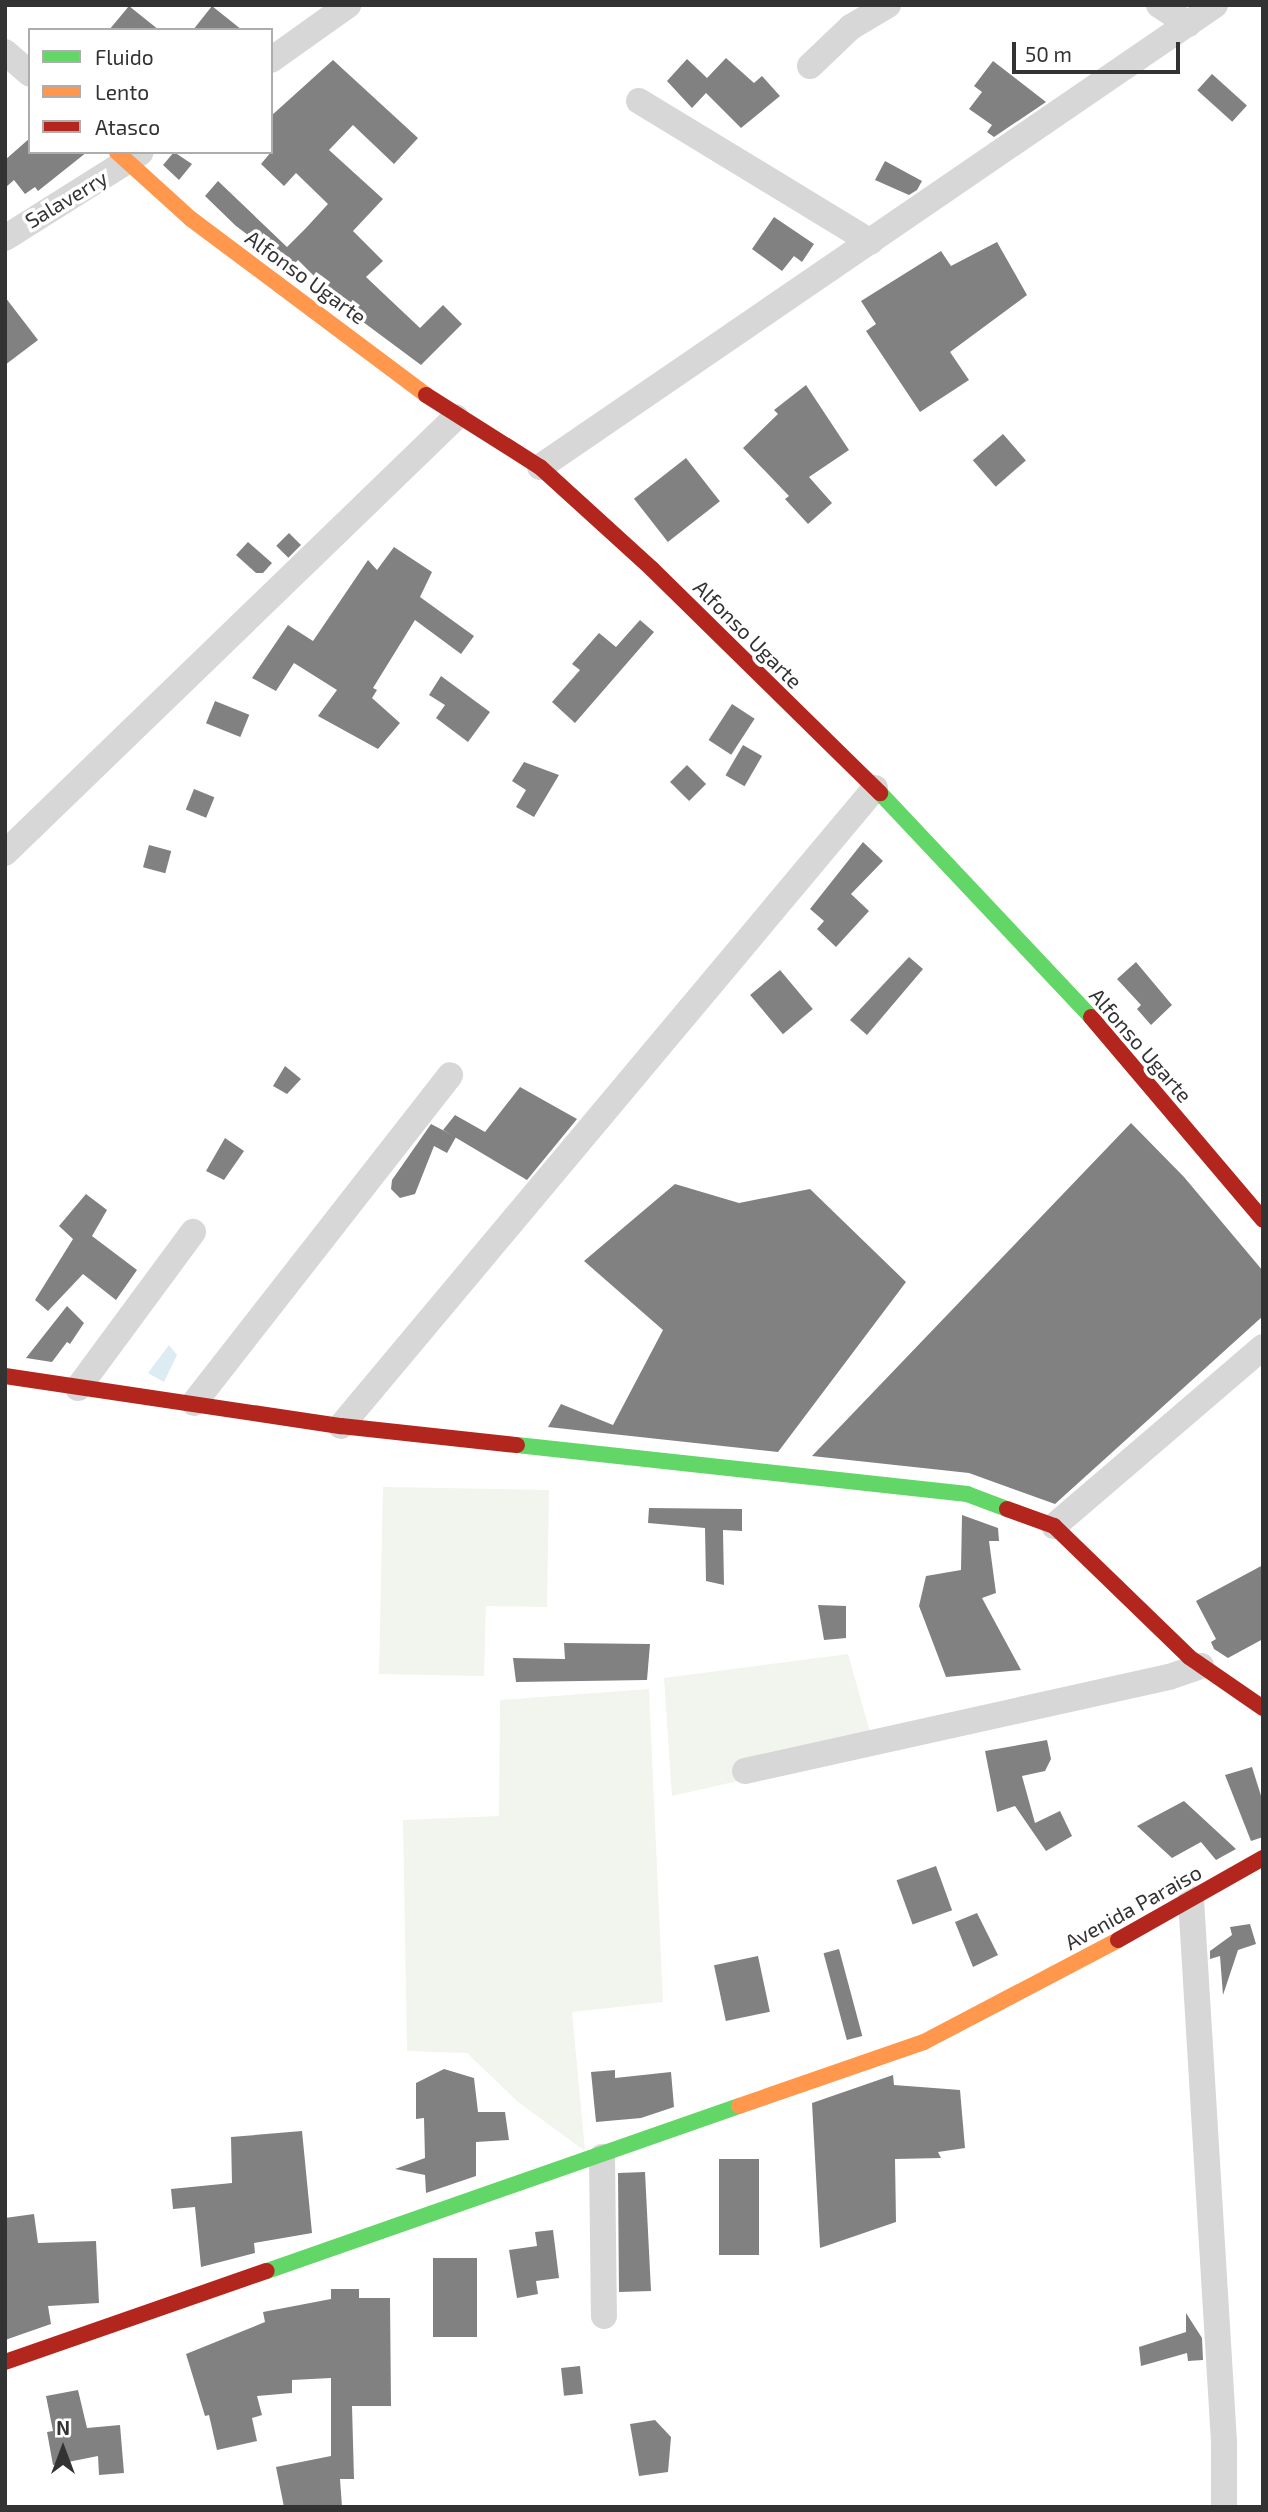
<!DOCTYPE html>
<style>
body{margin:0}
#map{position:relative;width:1268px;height:2512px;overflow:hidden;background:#fff;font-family:"Exo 2",sans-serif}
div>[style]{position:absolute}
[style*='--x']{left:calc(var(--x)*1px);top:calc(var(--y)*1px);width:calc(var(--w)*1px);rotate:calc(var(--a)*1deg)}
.green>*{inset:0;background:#f1f5ed}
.water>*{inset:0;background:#ddebf3}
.building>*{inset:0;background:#818181;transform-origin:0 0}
.street>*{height:26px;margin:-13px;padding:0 13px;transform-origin:13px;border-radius:13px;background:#d7d7d7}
.fast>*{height:16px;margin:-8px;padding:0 8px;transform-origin:8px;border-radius:8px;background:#63d668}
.slow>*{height:16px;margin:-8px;padding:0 8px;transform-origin:8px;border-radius:8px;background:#ff974d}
.jam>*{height:16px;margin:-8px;padding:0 8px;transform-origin:8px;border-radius:8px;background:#b3261e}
span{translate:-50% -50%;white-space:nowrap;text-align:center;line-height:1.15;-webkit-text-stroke:7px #fff;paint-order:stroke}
.street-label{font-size:21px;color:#333}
.frame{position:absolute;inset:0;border:7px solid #333;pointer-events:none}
.legend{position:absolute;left:28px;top:28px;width:245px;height:126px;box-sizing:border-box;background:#fff;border:2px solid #adadad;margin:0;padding:9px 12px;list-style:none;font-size:21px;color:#333}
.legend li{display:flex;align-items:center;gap:14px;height:35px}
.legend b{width:35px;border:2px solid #adadad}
.north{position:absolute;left:28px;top:2414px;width:70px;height:70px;-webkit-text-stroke:5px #fff;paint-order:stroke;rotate:0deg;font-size:19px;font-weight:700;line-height:28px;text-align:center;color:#333}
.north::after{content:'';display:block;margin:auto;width:24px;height:32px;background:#333;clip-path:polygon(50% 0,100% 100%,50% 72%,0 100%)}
.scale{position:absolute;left:1012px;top:42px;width:168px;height:32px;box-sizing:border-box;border:4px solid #333;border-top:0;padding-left:9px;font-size:21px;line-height:24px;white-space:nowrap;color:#333;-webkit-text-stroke:5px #fff;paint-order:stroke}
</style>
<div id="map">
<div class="green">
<div style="clip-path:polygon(383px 1487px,549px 1490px,547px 1607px,486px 1606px,484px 1676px,379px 1674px)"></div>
<div style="clip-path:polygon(848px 1654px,875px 1750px,672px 1796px,664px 1678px)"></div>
<div style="clip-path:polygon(649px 1689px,663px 2002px,572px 2012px,585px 2151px,518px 2102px,467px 2053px,407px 2051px,403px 1820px,499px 1816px,500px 1700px)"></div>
</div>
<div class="water">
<div style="clip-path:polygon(169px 1345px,177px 1355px,164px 1382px,148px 1373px)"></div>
</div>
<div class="building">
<div style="clip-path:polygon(129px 6px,159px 30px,109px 30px)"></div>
<div style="clip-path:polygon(212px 6px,242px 30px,193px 30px)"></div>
<div style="clip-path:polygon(726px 58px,754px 83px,762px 76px,780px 96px,741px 128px,706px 93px,692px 108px,667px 81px,687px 59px,707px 78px)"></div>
<div style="clip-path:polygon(333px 60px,418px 138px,394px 164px,353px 125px,329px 150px,383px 199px,353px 231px,383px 261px,366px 277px,420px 328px,443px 305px,462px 324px,421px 365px,351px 313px,298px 260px,291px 267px,236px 226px,205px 196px,218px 181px,287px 247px,306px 228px,328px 204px,296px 173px,284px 186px,261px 164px,271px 152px,271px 116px)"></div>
<div style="clip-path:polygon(993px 61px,1046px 102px,994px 137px,987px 132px,992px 125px,969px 109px,982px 92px,974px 86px)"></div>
<div style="left:1212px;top:74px;width:47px;height:22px;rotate:42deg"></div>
<div style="clip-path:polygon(30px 138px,30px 152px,87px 152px,38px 191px,35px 187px,25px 194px,14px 180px,5px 188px,5px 160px)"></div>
<div style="clip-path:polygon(174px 152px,192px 164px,179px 180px,163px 165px)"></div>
<div style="clip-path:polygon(885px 161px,922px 181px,917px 190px,909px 195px,875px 180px)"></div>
<div style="clip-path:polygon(774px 217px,814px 244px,802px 262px,794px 256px,782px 271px,752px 249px)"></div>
<div style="clip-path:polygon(997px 242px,1027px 295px,950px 352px,969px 380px,920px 412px,866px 331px,876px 324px,861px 301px,941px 251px,951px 266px)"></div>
<div style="clip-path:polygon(5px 297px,38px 340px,5px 365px)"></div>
<div style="clip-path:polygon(806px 385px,849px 450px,809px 477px,832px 503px,808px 524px,785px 499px,789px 496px,743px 448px,778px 414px,774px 410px)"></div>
<div style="left:1003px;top:434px;width:35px;height:40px;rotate:49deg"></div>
<div style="left:686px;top:458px;width:55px;height:66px;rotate:52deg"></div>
<div style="left:289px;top:533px;width:17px;height:18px;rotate:45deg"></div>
<div style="clip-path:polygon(248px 542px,272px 563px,263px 573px,256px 573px,236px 555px)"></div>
<div style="clip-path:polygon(394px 547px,432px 572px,420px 597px,474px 636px,461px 654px,415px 620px,373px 688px,377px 690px,372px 698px,400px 723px,378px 749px,318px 716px,337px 690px,294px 663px,276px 691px,252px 678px,288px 625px,313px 641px,368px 560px,377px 570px)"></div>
<div style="clip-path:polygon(640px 620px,654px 632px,575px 723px,552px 702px,580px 670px,572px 664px,599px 633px,616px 647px)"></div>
<div style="clip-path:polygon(441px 676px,490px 712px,468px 742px,436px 718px,445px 705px,429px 695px)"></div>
<div style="left:215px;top:701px;width:37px;height:24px;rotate:22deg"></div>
<div style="left:732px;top:704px;width:27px;height:43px;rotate:33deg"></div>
<div style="left:743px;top:745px;width:22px;height:35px;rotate:30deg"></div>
<div style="clip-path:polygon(524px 762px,559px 775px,534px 817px,516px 807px,526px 790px,512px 781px)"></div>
<div style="left:687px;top:765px;width:27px;height:24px;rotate:45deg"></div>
<div style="left:194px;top:789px;width:22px;height:22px;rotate:22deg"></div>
<div style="clip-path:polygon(863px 842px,883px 861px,851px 894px,869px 911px,836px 947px,817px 929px,824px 921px,810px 909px)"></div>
<div style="left:149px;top:845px;width:23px;height:23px;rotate:15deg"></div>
<div style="clip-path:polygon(909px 957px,923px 969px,867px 1035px,850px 1020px)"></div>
<div style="clip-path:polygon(1136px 962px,1172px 1005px,1151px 1025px,1137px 1009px,1141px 1005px,1117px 979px)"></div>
<div style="left:780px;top:970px;width:51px;height:39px;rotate:50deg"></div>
<div style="clip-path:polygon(285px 1066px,301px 1079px,287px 1094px,273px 1086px)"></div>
<div style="clip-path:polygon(520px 1087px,577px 1119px,527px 1180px,443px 1130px,455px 1115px,485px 1132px)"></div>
<div style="clip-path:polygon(1131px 1123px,1184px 1177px,1263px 1271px,1263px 1316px,1055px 1504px,969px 1473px,812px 1456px)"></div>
<div style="clip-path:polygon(431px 1124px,456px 1137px,447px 1153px,434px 1146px,415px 1194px,400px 1198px,391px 1189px,392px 1180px)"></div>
<div style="clip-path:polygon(225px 1138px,244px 1151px,224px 1180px,206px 1171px)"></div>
<div style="clip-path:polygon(675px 1184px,739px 1203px,810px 1189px,906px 1282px,778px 1452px,548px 1427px,561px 1404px,613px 1425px,663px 1330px,584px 1261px)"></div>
<div style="clip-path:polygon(86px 1194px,107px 1210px,92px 1236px,137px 1270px,116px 1300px,83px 1274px,48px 1311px,35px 1300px,73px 1239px,59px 1226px)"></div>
<div style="clip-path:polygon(67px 1306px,84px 1323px,70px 1344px,67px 1342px,52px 1362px,26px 1358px)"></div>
<div style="clip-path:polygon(649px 1508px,742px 1509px,742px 1531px,723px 1530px,724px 1585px,706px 1581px,705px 1528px,648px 1523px)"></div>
<div style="clip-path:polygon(962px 1515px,998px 1528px,999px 1541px,989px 1541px,996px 1593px,982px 1598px,1021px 1670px,946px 1677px,919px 1606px,926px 1576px,961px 1570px)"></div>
<div style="clip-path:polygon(1263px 1565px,1263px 1639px,1228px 1658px,1214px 1649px,1211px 1642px,1216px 1639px,1196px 1601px)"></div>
<div style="clip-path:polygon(818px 1605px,846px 1606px,846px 1638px,824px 1640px)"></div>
<div style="clip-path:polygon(564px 1643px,650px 1644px,647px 1680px,516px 1682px,513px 1658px,565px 1659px)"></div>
<div style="clip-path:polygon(1047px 1740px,1051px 1759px,1045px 1771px,1022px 1776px,1035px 1823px,1060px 1811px,1072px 1836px,1046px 1851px,1015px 1806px,997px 1812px,985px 1751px)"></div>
<div style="clip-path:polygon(1252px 1767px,1263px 1802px,1263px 1837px,1251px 1841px,1225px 1775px)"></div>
<div style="clip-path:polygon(1184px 1801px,1236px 1849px,1216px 1860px,1201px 1842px,1172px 1858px,1137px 1826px)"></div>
<div style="left:936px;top:1866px;width:47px;height:42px;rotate:70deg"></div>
<div style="clip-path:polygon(977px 1913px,998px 1955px,973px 1967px,955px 1922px)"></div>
<div style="clip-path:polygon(1250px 1924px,1256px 1944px,1238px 1950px,1223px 1995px,1220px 1956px,1210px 1959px,1210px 1951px,1232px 1935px,1230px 1927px)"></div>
<div style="left:839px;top:1949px;width:90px;height:16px;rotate:75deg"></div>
<div style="left:758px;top:1956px;width:57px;height:45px;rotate:78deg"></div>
<div style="clip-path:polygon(444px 2069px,474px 2078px,478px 2112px,505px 2112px,509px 2140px,476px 2142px,476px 2176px,426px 2193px,425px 2175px,395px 2169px,425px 2158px,424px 2118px,416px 2119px,416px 2083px)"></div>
<div style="clip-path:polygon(615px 2070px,615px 2078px,671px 2072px,674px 2107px,641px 2118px,596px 2122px,591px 2072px)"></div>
<div style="clip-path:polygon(893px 2075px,894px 2085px,960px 2090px,965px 2148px,938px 2152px,941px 2158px,895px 2159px,896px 2222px,820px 2248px,812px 2103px)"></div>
<div style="clip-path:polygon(302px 2131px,312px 2233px,254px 2243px,255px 2253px,201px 2267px,195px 2207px,173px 2209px,171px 2189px,232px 2183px,231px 2137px)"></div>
<div style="left:719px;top:2159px;width:40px;height:96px"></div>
<div style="clip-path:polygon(645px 2172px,651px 2291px,619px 2292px,618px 2173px)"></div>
<div style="clip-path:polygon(34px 2214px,38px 2243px,96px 2241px,99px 2303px,48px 2306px,51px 2324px,5px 2340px,5px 2218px)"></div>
<div style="clip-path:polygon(553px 2230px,559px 2278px,536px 2281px,538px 2294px,517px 2298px,509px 2250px,537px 2246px,535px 2232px)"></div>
<div style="left:433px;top:2258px;width:44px;height:79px"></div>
<div style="clip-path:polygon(331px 2289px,359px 2289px,359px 2298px,390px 2298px,391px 2406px,352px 2406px,354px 2479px,340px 2479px,342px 2507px,284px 2507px,276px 2467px,331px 2456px,331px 2378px,292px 2380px,292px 2393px,257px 2396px,262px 2415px,252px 2418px,257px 2441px,217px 2450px,209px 2415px,205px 2416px,186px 2354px,265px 2322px,263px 2312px,331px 2299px)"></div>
<div style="clip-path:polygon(1186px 2313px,1202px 2338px,1203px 2360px,1188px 2361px,1187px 2353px,1141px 2366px,1139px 2347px,1186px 2332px)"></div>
<div style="left:580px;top:2366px;width:28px;height:19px;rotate:84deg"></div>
<div style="clip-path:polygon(78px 2390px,87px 2428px,120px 2425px,124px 2473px,99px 2475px,98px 2456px,53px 2465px,47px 2432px,53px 2431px,46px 2396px)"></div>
<div style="clip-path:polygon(655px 2420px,671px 2437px,668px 2472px,639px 2476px,630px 2424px)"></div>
</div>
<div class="street">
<div style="--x:1159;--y:5;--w:35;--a:33"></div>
<div style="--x:5;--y:52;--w:33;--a:41"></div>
<div style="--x:271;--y:60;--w:95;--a:-35.5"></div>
<div style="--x:810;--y:66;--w:57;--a:-43.6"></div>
<div style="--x:851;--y:27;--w:43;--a:-30.7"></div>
<div style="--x:639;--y:101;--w:271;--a:31.3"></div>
<div style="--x:5;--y:238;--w:160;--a:-32.2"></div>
<div style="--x:540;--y:467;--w:818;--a:-34.39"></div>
<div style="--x:5;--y:853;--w:627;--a:-44.03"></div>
<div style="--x:78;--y:1388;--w:194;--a:-53.6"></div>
<div style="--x:194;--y:1403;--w:416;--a:-52"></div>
<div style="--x:341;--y:1426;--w:832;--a:-50.07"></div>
<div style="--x:1054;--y:1526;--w:275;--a:-40.6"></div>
<div style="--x:745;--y:1771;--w:434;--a:-12.5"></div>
<div style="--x:1169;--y:1677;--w:34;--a:-19"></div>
<div style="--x:1191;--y:1899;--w:544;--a:86.52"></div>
<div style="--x:1224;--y:2442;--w:65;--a:90"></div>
<div style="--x:602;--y:2157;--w:159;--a:89.3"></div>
</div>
<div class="fast">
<div style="--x:880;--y:793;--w:308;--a:46.7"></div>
<div style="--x:517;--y:1445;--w:453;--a:6.2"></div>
<div style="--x:967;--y:1494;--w:43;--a:20.6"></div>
<div style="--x:267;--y:2271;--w:500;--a:-19.27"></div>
</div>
<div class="slow">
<div style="--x:117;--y:152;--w:100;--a:42.2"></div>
<div style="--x:191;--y:219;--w:294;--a:36.8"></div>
<div style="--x:739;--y:2106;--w:196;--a:-19.1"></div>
<div style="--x:924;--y:2042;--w:219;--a:-27.7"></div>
</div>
<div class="jam">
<div style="--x:426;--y:395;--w:135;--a:32.3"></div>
<div style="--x:540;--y:467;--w:151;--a:42.3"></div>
<div style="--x:652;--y:569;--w:320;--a:44.5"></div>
<div style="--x:1091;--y:1017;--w:266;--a:49.7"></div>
<div style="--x:5;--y:1376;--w:340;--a:8.5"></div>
<div style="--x:341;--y:1426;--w:177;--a:6.2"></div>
<div style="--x:1007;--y:1509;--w:50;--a:19.9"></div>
<div style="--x:1054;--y:1526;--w:188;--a:44.1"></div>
<div style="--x:1189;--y:1657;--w:90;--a:34.6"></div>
<div style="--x:1118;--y:1940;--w:167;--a:-29.5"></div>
<div style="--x:5;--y:2362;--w:277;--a:-19.2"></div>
</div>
<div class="street-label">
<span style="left:66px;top:199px;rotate:-31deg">Salaverry</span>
<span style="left:306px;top:277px;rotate:36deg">Alfonso Ugarte</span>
<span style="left:748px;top:634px;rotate:45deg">Alfonso Ugarte</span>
<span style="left:1141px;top:1045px;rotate:49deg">Alfonso Ugarte</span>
<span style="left:1133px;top:1907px;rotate:-29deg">Avenida Paraiso</span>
</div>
<div class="frame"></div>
<ul class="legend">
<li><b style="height:9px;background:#63d668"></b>Fluido</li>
<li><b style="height:9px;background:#ff974d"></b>Lento</li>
<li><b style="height:9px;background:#b3261e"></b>Atasco</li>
</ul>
<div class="north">N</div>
<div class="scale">50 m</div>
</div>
